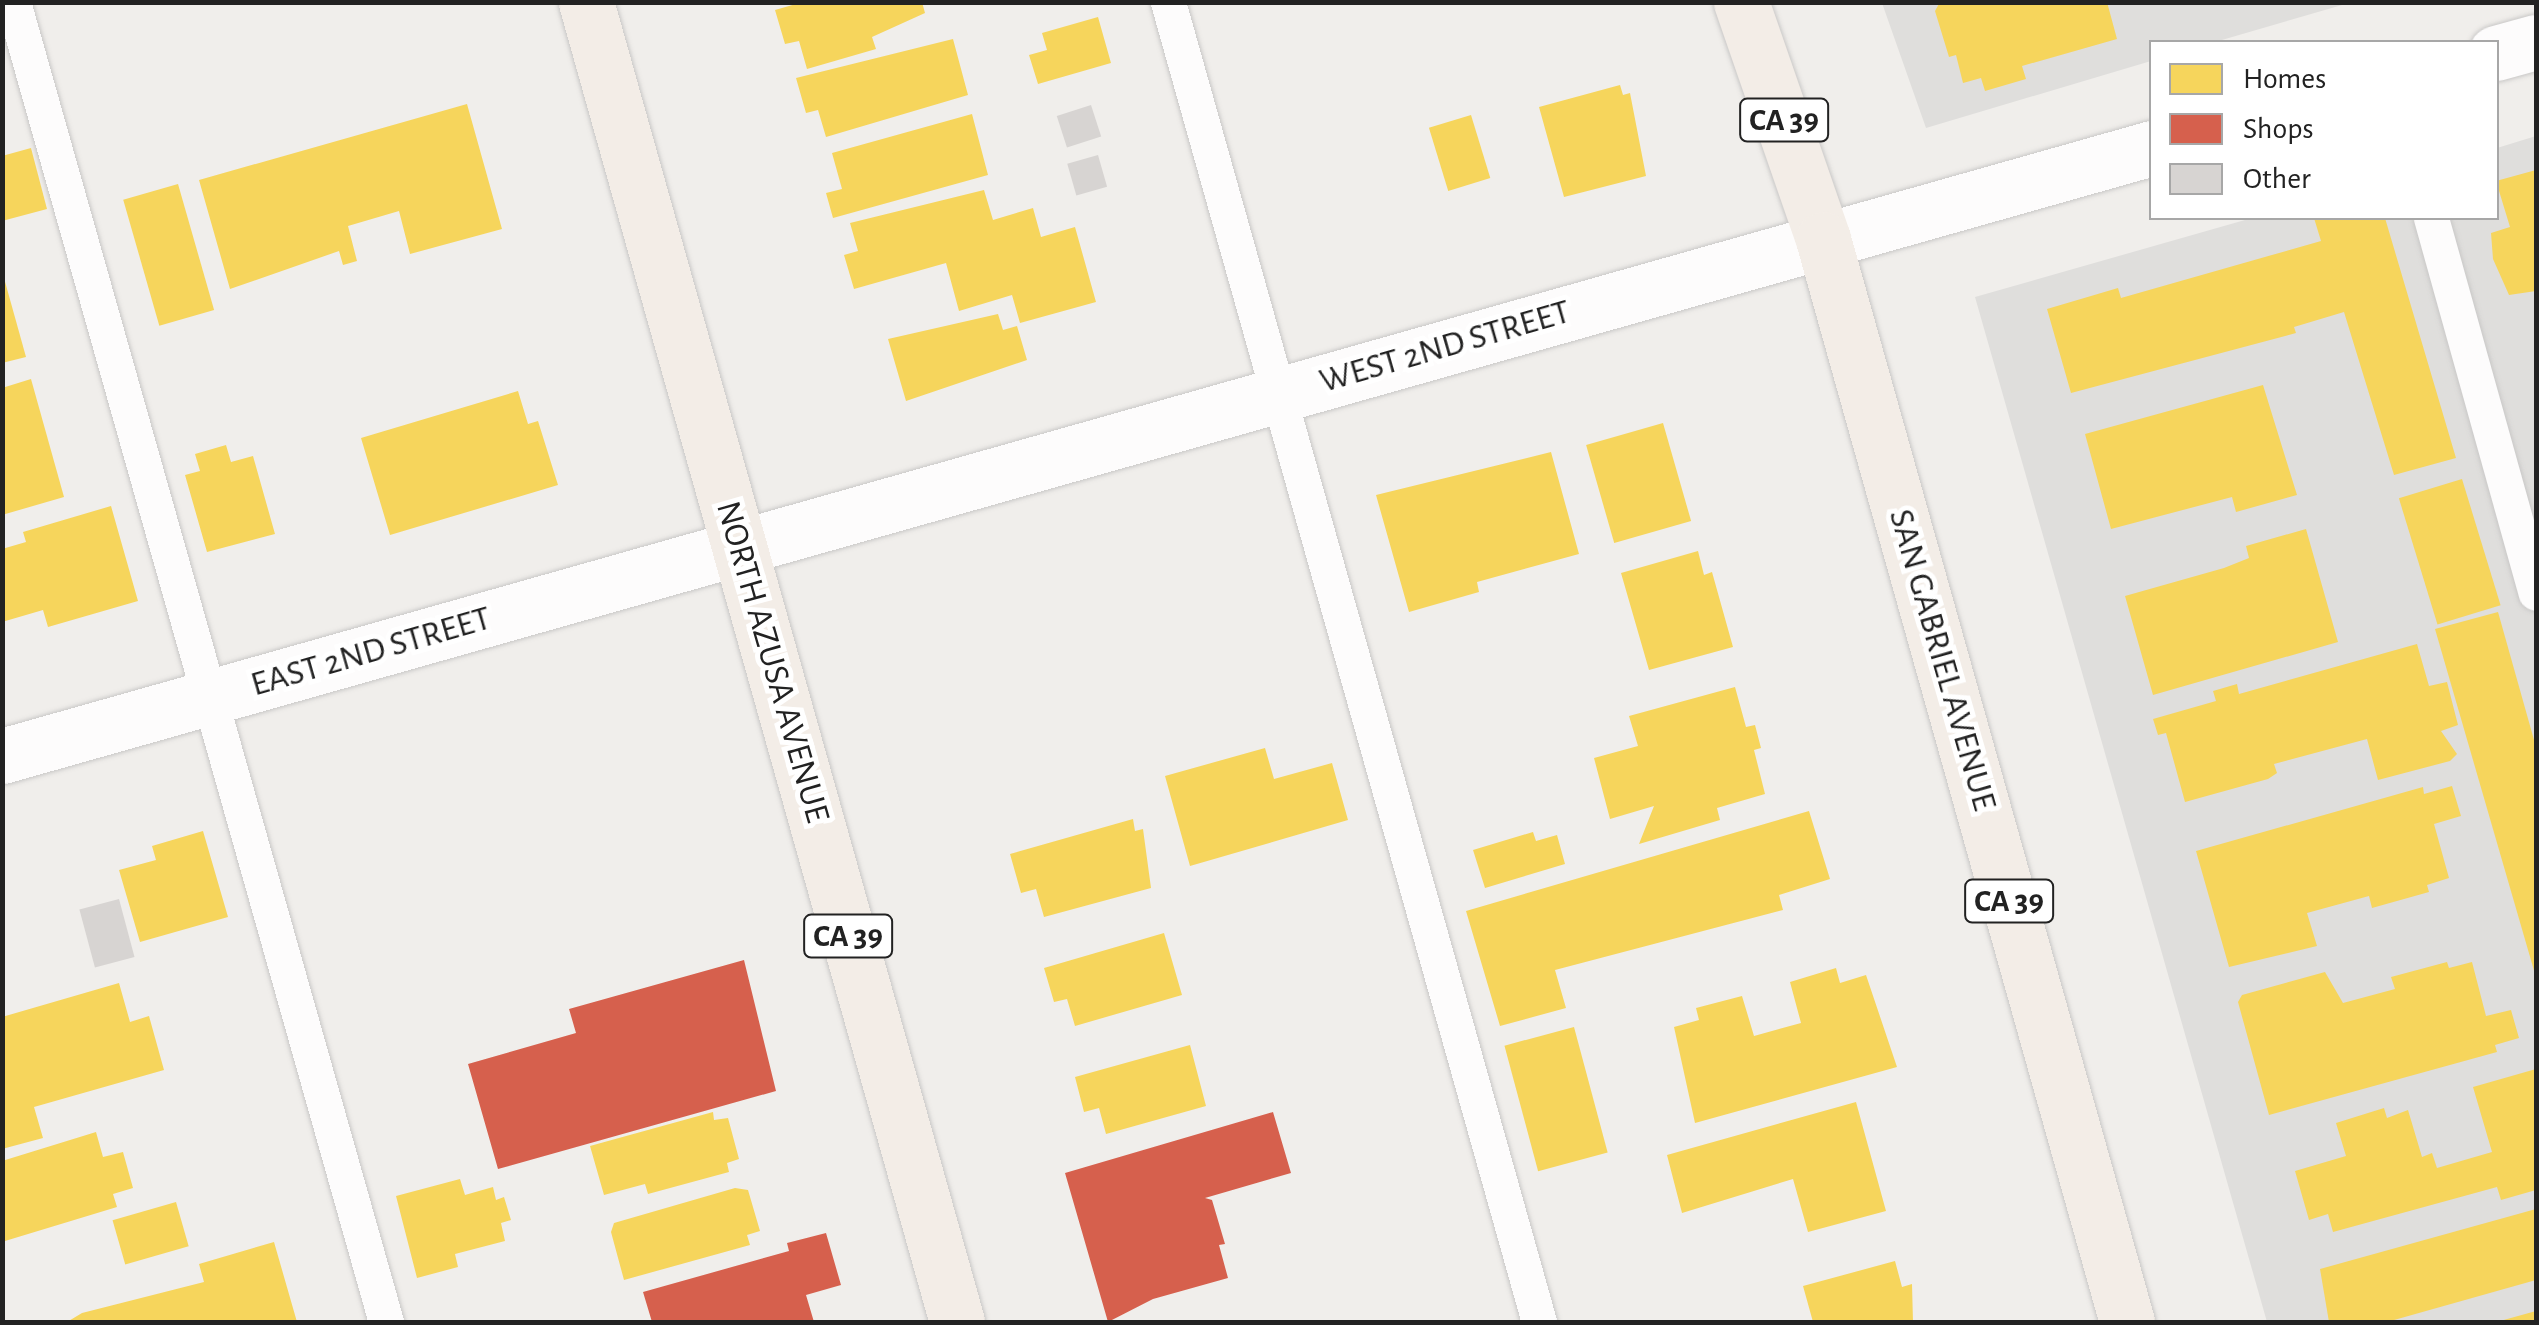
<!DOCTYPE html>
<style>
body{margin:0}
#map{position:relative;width:2539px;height:1325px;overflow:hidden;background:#f0eeeb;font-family:"Alegreya Sans",sans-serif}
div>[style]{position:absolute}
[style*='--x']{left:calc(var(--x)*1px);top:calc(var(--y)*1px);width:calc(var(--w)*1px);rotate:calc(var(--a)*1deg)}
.residential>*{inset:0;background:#dfdedc}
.homes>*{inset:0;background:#f6d55c;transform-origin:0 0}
.shops>*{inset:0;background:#d6604d}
.building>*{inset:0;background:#d7d4d2;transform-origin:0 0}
.roads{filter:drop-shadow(0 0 2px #c9c8c7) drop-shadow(0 0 2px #c9c8c7)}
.service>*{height:35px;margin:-17.5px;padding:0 17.5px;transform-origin:17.5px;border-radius:17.5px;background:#fdfcfc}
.minor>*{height:55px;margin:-27.5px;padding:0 27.5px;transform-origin:27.5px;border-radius:27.5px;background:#fdfcfc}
.primary>*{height:55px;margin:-27.5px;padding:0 27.5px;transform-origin:27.5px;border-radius:27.5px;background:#f3ede7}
span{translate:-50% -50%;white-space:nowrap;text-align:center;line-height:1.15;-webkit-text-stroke:10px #fff;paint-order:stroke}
.shield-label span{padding:2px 8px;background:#fff;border:2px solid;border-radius:8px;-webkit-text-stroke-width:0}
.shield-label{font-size:32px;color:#222;font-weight:700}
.street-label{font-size:35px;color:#222}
.frame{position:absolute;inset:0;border:5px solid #222;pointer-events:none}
.legend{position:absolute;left:2149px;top:40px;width:350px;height:180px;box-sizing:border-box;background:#fff;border:2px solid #a7a7a7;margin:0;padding:12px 18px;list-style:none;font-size:30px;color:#222}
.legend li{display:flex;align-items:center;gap:20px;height:50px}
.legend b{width:50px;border:2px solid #a7a7a7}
</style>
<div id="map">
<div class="residential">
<div style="clip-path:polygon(1882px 3px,2349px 3px,2215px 42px,2152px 42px,2151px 61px,1926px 128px)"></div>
<div style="clip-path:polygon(2536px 136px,2536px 1322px,2267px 1322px,1975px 297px,2252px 218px,2496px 218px,2497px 148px)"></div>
</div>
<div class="homes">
<div style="clip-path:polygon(803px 2px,922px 2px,925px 13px,872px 37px,876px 49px,807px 69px,799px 41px,785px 44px,775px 10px)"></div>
<div style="clip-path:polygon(1940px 2px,2107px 2px,2117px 39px,2022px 66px,2026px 79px,1985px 91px,1981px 78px,1963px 83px,1956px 55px,1949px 57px,1935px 11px)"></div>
<div style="clip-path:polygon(1098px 17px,1111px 63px,1038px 84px,1029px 55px,1047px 50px,1042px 33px)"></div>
<div style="clip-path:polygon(953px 39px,968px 95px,826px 137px,818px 110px,806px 113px,796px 78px)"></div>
<div style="clip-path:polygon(1620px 85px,1623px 95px,1630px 93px,1646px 176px,1564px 197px,1539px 107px)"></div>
<div style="clip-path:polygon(467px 104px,502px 229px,410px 254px,399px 211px,348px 226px,357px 261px,343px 265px,339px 251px,230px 289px,199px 180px)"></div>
<div style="clip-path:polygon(972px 114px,988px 175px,833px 218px,826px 193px,842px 189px,832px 153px)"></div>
<div style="left:1471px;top:115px;width:66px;height:44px;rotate:73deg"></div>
<div style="clip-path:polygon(31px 148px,47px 209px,2px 221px,2px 156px)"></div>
<div style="clip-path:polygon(2536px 170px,2536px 291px,2509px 295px,2493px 259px,2491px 233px,2510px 227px,2496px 181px)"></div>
<div style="left:178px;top:184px;width:131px;height:57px;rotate:74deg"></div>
<div style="clip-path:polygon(984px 190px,993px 220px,1033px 208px,1041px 237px,1075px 227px,1096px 302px,1020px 323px,1012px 295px,959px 311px,946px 263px,854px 289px,844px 255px,858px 251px,850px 223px)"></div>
<div style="clip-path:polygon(2314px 218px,2385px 218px,2456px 458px,2394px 475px,2344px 312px,2294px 327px,2296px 333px,2071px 393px,2047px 309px,2118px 288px,2121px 298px,2321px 241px)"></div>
<div style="clip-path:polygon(4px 278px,26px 357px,2px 363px,2px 279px)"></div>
<div style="clip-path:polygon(998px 314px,1003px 330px,1017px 326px,1027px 360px,906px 401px,888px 339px)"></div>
<div style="clip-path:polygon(31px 379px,64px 497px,2px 515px,2px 388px)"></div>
<div style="clip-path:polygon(2263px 385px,2297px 495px,2236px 512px,2232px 497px,2111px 529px,2085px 434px)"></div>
<div style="clip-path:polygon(518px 391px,528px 424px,538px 421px,558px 485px,390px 535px,361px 438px)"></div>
<div style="left:1663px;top:423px;width:102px;height:80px;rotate:74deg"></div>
<div style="clip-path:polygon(226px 445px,231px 462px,253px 456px,275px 534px,207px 552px,185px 475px,200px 471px,195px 454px)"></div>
<div style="clip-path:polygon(1551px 452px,1579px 554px,1477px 582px,1479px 592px,1409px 612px,1376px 495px)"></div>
<div style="left:2462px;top:479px;width:132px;height:66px;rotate:73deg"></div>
<div style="clip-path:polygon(111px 506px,138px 601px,48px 627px,43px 610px,2px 622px,2px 549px,26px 542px,23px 532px)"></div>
<div style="clip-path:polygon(2306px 529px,2338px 642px,2153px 695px,2125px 596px,2224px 568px,2249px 558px,2246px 546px)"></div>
<div style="clip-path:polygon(1698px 551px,1704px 575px,1712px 572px,1733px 647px,1649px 670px,1621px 573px)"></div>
<div style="clip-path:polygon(2498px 612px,2536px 747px,2535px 974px,2435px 629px)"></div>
<div style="clip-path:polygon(2417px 644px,2429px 686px,2447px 682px,2458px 725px,2441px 731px,2457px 754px,2450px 761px,2378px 780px,2367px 739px,2274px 764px,2277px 773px,2268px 779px,2185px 802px,2166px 733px,2158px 735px,2153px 719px,2216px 701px,2213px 691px,2237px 684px,2239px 694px)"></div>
<div style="clip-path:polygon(1735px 687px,1746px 727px,1755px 725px,1761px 748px,1754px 750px,1765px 794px,1717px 808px,1720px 820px,1639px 844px,1654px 806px,1610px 819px,1594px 758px,1638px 746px,1629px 716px)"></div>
<div style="clip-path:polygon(1265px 748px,1274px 779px,1332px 763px,1348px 820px,1190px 866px,1165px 776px)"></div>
<div style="clip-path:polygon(2452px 786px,2461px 816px,2434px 824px,2449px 878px,2427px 885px,2429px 892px,2372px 908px,2369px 896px,2307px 913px,2317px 946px,2229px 967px,2196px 851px,2423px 787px,2424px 794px)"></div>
<div style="clip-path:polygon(1809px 811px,1830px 879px,1779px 895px,1783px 910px,1555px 970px,1566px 1008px,1500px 1026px,1466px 911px)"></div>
<div style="clip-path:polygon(1133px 819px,1135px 831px,1143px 829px,1151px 888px,1044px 917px,1036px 889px,1021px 893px,1010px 854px)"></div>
<div style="clip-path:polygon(203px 831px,228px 917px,140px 942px,119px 870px,156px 860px,152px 846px)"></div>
<div style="clip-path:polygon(1533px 832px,1536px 841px,1557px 835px,1565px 864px,1485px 888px,1473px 850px)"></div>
<div style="clip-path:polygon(1164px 933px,1182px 995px,1075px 1026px,1067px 999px,1054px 1002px,1044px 968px)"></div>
<div style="clip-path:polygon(2447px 962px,2449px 968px,2472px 962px,2486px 1016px,2511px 1010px,2519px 1038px,2495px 1045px,2497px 1052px,2269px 1115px,2238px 1002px,2242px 995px,2325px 972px,2343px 1003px,2395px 989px,2391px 977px)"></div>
<div style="clip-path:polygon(1836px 968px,1840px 983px,1866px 975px,1897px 1067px,1695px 1123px,1674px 1027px,1699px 1020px,1696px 1008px,1742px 996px,1754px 1036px,1801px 1023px,1790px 982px)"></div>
<div style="clip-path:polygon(119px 983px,130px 1022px,149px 1016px,164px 1070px,34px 1107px,43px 1138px,2px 1149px,2px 1017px)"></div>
<div style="left:1574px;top:1027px;width:130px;height:72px;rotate:75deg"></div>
<div style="clip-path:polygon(1190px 1045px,1206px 1106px,1106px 1134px,1099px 1108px,1084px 1112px,1075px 1077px)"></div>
<div style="clip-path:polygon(2536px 1069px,2536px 1190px,2501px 1200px,2497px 1187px,2333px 1232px,2328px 1214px,2309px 1220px,2295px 1171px,2346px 1156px,2336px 1123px,2384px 1108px,2387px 1118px,2408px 1110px,2422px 1157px,2432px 1153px,2437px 1168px,2492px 1152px,2473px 1087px)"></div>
<div style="clip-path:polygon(1856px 1102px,1886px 1211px,1808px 1232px,1793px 1179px,1682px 1213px,1667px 1155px)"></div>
<div style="clip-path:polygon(713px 1112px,714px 1120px,728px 1118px,739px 1159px,727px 1163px,729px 1172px,648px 1194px,645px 1184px,604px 1195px,590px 1146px)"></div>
<div style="clip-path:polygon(96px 1132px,103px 1157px,123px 1152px,133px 1188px,113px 1194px,117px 1207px,5px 1241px,2px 1161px)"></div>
<div style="clip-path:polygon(460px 1179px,465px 1195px,493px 1187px,496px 1200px,504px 1197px,511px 1220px,501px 1223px,505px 1241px,455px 1254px,458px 1267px,417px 1278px,396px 1196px)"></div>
<div style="clip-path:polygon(735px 1188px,748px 1190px,760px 1231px,747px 1235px,750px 1245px,624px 1280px,611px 1232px,614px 1223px)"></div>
<div style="left:176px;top:1202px;width:46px;height:66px;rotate:74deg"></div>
<div style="clip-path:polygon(2536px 1209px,2536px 1280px,2387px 1322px,2329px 1322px,2320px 1269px)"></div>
<div style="clip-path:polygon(274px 1242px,297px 1322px,67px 1322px,82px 1313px,204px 1282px,199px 1264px)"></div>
<div style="clip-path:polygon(1895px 1261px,1902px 1287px,1912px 1284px,1913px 1322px,1813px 1322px,1803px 1286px)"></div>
<div style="clip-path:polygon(2536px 1311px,2536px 1322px,2500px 1322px,2500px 1321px)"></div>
</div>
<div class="shops">
<div style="clip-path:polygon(744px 960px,776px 1091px,498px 1169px,468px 1064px,576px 1033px,569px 1009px)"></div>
<div style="clip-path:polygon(1273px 1112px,1291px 1173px,1205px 1198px,1212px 1200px,1225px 1244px,1219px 1245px,1228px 1278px,1153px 1299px,1108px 1322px,1065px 1173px)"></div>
<div style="clip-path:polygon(826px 1233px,841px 1285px,806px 1295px,814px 1322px,652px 1322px,643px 1292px,789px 1251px,787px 1243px)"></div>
</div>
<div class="building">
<div style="left:1091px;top:105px;width:33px;height:36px;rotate:72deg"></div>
<div style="left:1098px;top:155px;width:33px;height:32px;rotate:74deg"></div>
<div style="left:119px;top:899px;width:60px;height:41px;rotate:75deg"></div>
</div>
<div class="roads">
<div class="service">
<div style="--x:13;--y:2;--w:1372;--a:74.22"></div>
<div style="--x:1168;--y:2;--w:1371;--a:74.3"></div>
<div style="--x:2431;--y:218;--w:389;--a:74.4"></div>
</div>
<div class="minor">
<div style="--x:2496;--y:53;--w:41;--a:-15.4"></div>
<div style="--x:2;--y:756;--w:2234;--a:-15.79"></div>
</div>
<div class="primary">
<div style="--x:586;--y:2;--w:1371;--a:74.3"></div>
<div style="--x:1741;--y:2;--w:251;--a:70.9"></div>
<div style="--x:1823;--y:239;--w:1125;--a:74.32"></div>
</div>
</div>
<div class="shield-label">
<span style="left:1784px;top:120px">CA 39</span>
<span style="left:2009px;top:901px">CA 39</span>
<span style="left:848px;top:936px">CA 39</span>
</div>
<div class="street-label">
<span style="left:1445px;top:347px;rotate:-16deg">WEST 2ND STREET</span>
<span style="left:371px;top:652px;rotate:-16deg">EAST 2ND STREET</span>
<span style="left:1942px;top:660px;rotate:74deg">SAN GABRIEL AVENUE</span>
<span style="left:772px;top:662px;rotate:74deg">NORTH AZUSA AVENUE</span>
</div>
<div class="frame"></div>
<ul class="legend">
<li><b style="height:28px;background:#f6d55c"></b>Homes</li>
<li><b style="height:28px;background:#d6604d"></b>Shops</li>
<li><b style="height:28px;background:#d7d4d2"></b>Other</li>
</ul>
</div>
